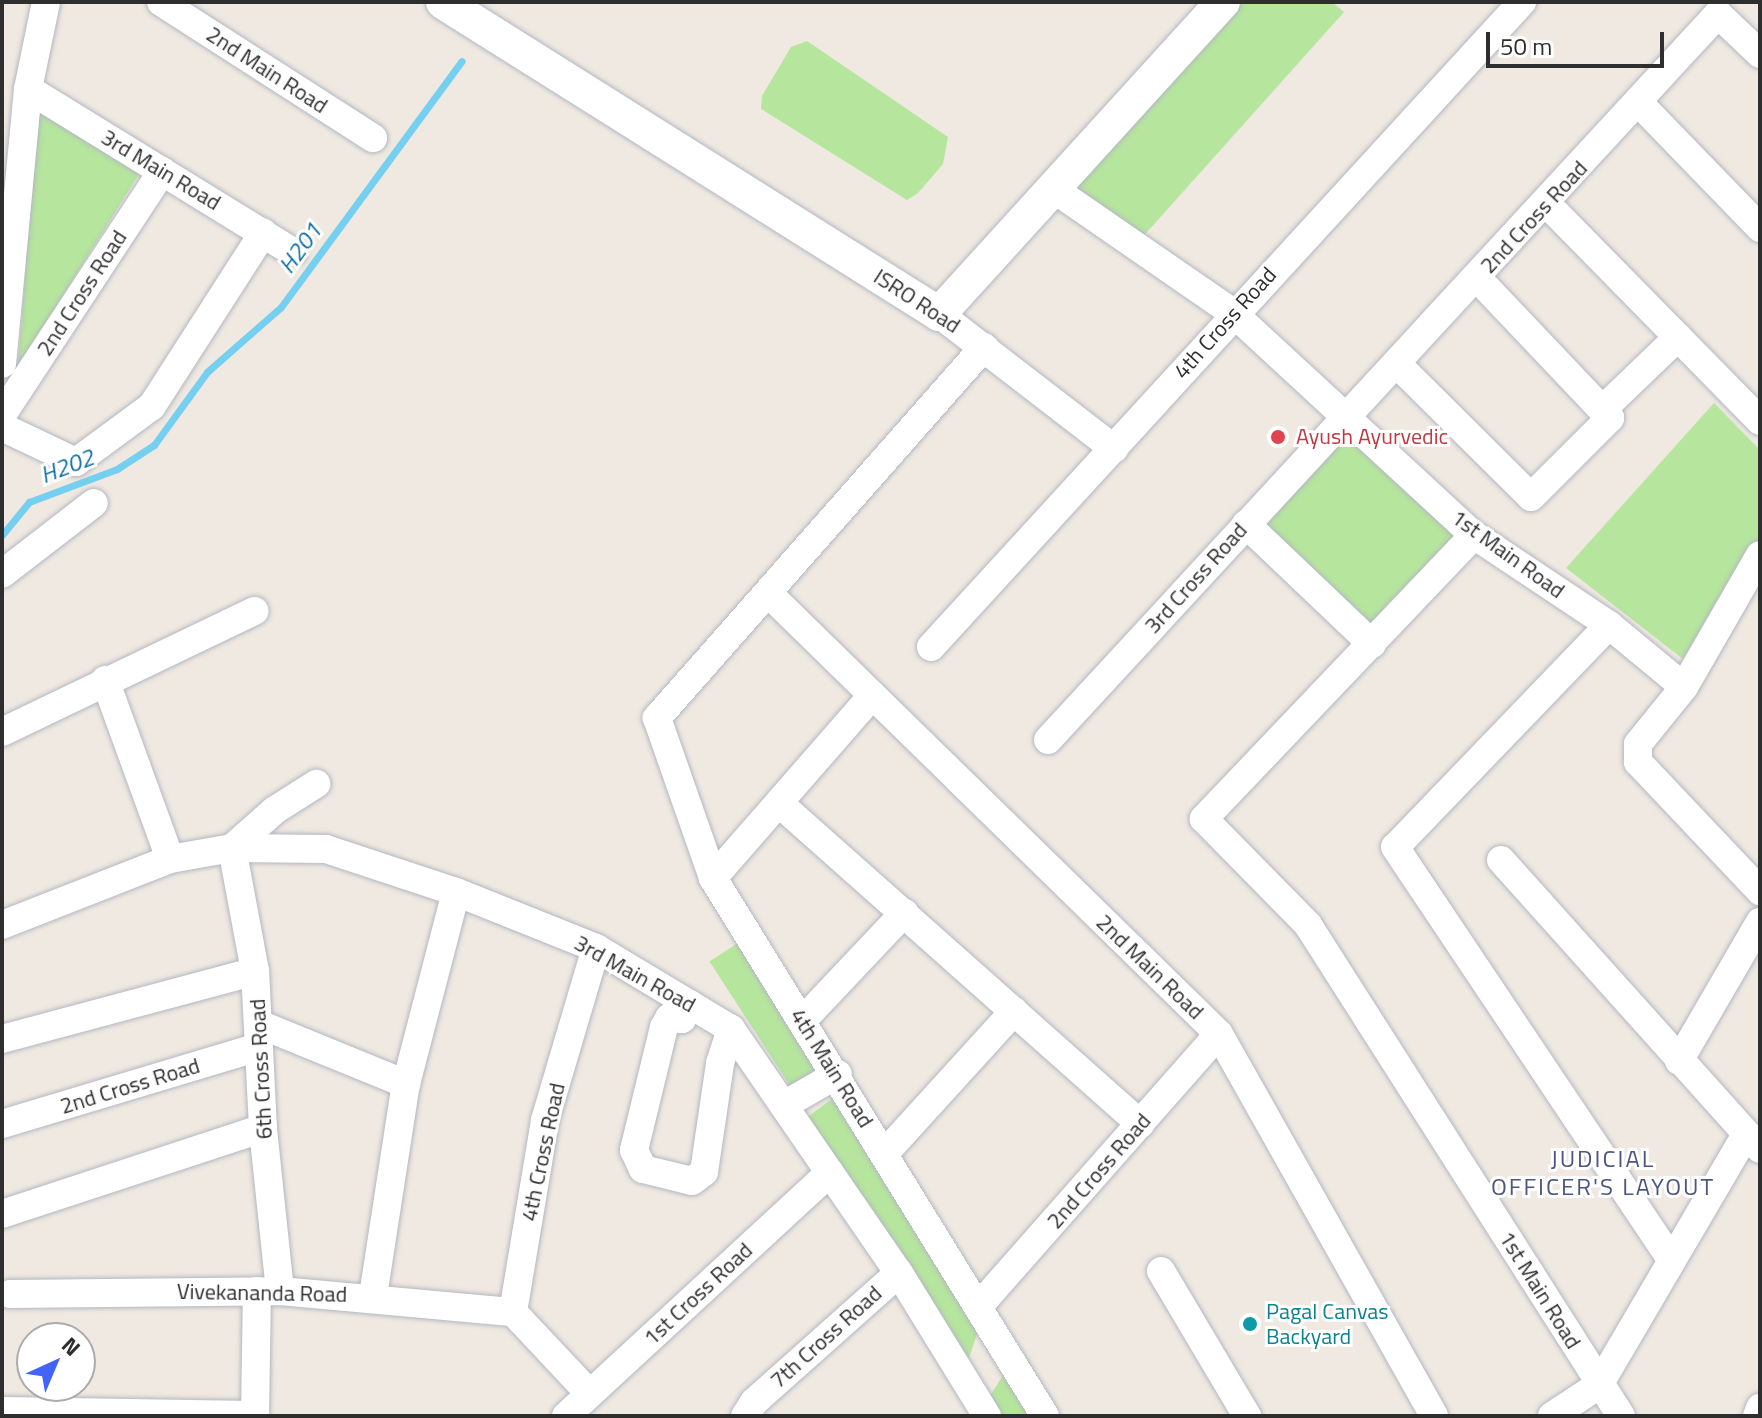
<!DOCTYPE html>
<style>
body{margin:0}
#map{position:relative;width:1762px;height:1418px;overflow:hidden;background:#efe9e1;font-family:"Titillium Web",sans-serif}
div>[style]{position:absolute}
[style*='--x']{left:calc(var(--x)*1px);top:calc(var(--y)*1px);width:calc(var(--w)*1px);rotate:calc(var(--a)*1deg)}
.green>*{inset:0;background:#b6e59e;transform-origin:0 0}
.stream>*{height:7px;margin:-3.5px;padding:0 3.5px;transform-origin:3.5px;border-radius:3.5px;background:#75cff0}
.roads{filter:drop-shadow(0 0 2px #b4b7c1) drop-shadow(0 0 2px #b4b7c1)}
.minor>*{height:28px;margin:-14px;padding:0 14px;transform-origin:14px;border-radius:14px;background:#fff}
.tertiary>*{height:34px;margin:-17px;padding:0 17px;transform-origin:17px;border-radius:17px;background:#fff}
.dots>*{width:22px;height:22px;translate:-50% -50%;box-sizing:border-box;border:4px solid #fff;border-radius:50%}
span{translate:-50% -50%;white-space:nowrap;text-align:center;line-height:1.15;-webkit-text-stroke:6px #fff;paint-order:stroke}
.street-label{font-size:22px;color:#2e2e2e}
.health-label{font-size:22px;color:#be3a42}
.left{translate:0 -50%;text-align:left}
.culture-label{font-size:22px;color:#0d838f}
.water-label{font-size:24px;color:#0d6fa3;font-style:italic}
.neighbourhood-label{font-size:24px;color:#4d5680;letter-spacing:2px}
.frame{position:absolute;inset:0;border:4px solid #2e2e2e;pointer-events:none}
.north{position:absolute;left:16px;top:1322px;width:80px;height:80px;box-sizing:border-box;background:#fff;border:2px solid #ababab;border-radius:50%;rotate:44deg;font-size:22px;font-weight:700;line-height:32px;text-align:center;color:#2e2e2e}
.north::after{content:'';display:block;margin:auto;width:28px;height:36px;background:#4264fb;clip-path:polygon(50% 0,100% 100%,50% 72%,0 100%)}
.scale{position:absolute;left:1486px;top:32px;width:178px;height:36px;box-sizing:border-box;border:4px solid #2e2e2e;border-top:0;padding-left:10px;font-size:24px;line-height:28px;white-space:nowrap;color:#2e2e2e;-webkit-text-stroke:6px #fff;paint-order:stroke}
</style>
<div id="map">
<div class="green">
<div style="clip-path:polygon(1241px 2px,1332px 2px,1344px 12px,1139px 241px,1069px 189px)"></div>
<div style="clip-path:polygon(807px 41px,948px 137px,943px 164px,918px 193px,907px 200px,761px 109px,762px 96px,791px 47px)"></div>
<div style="clip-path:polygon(38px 106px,141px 171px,18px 367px)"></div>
<div style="clip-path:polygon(1714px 403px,1760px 450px,1760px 538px,1683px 659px,1566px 568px)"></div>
<div style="left:1346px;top:427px;width:161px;height:134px;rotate:43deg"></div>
<div style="left:738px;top:943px;width:153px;height:34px;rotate:57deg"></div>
<div style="clip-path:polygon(840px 1093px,980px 1325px,967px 1364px,806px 1118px)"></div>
<div style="clip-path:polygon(1007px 1369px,1037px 1416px,998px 1416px,988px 1399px)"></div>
</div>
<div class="stream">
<div style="--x:2;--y:535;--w:43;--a:-50.7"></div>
<div style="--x:29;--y:502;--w:94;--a:-20.6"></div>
<div style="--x:117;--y:469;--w:44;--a:-33"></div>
<div style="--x:154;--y:445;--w:90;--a:-54"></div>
<div style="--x:207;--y:372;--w:98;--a:-41.3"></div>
<div style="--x:281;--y:307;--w:305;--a:-53.7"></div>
</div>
<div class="roads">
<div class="minor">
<div style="--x:161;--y:2;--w:252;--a:32.7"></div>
<div style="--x:28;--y:89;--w:311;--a:31.6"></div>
<div style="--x:1639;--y:103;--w:174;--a:45.9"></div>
<div style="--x:1052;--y:188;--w:220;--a:34.6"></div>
<div style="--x:1233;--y:313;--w:328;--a:42.7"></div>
<div style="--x:1474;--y:535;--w:162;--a:33.7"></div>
<div style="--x:1609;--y:625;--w:97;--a:39.6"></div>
<div style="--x:1684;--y:687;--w:73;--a:128.9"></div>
<div style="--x:1638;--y:744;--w:18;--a:90"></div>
<div style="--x:1638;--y:762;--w:178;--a:46.6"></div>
<div style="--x:1547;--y:204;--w:304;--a:45.5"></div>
<div style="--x:939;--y:314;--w:221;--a:37.6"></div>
<div style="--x:984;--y:347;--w:495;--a:131.4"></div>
<div style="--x:657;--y:718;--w:170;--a:70.7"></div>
<div style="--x:713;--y:878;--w:632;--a:58.32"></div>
<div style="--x:1396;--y:363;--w:190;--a:44.8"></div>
<div style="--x:1531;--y:497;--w:112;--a:-45"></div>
<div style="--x:1610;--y:418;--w:193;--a:-133.5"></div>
<div style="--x:2;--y:364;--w:276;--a:-84.6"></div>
<div style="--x:28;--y:89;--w:89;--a:-78.3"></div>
<div style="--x:1603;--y:409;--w:104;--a:-43.8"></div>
<div style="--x:2;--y:415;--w:292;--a:-56.7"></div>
<div style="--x:2;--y:427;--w:82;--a:25.3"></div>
<div style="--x:76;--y:462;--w:94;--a:-36.4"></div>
<div style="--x:152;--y:406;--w:206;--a:-57.3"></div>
<div style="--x:1246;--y:524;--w:174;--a:43.6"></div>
<div style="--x:1474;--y:535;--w:392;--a:133.6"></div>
<div style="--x:1204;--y:819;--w:148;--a:45.5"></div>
<div style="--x:1308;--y:925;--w:582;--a:57.48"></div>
<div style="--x:2;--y:574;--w:116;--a:-37.7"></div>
<div style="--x:769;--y:594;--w:629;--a:44.36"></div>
<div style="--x:1219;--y:1034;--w:438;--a:60.6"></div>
<div style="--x:1609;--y:625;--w:308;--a:133.9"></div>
<div style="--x:1395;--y:847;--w:497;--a:56.2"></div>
<div style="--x:931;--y:647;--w:875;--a:-47.5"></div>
<div style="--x:105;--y:680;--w:190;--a:70"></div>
<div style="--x:1684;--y:687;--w:152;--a:-60.1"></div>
<div style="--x:2;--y:732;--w:280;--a:-25.6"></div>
<div style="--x:1048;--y:740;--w:988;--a:-47.3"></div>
<div style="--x:1718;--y:14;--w:58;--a:43.6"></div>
<div style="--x:780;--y:804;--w:482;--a:41.6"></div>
<div style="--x:1501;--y:860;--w:388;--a:48.1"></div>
<div style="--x:713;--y:878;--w:240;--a:-48.9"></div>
<div style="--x:2;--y:925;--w:180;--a:-21.4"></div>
<div style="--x:170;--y:859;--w:63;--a:-10.1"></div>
<div style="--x:232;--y:848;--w:94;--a:0.6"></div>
<div style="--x:326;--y:849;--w:137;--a:18.3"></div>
<div style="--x:456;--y:892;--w:151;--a:21.8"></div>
<div style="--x:596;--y:948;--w:157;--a:31"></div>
<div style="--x:731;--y:1029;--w:296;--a:55.5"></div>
<div style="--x:899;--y:1273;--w:168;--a:58.4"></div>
<div style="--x:690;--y:1004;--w:17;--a:118"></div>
<div style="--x:682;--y:1019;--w:13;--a:-176"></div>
<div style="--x:669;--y:1018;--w:10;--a:119"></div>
<div style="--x:664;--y:1027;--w:127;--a:103.7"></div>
<div style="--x:634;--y:1150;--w:21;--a:65"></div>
<div style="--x:643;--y:1169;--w:50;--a:13.8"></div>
<div style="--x:692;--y:1181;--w:15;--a:-37"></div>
<div style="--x:704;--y:1172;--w:110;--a:-81.6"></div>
<div style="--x:720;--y:1063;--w:36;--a:-72"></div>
<div style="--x:802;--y:1021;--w:149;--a:-46.6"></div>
<div style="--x:259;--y:1024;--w:159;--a:22.2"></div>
<div style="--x:2;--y:1039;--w:262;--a:-15"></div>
<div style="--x:1679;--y:1061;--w:161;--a:-59.8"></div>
<div style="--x:784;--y:1105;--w:62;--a:-29.9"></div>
<div style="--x:2;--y:1124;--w:267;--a:-16.7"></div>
<div style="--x:885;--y:1153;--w:192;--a:-47.7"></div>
<div style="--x:2;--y:1214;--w:275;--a:-18.2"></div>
<div style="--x:1161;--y:1271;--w:169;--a:59.3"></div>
<div style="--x:280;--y:1291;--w:164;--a:-96"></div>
<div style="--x:263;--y:1128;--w:157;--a:-92.9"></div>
<div style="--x:255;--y:971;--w:125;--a:-100.6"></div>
<div style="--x:232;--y:848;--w:57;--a:-41.5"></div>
<div style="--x:275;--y:810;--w:49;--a:-32.4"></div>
<div style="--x:10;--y:1294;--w:270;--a:-0.6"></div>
<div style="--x:280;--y:1291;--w:234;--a:5.2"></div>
<div style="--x:373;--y:1296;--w:215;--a:-81.2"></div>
<div style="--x:406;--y:1084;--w:198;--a:-75.4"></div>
<div style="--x:978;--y:1307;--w:364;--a:-48.6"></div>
<div style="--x:513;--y:1312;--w:195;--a:-80.5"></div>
<div style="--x:545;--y:1120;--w:179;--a:-73.5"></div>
<div style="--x:513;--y:1312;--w:112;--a:46.8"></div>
<div style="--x:2;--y:1411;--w:253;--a:0.9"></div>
<div style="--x:255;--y:1416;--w:125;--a:-89.1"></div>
<div style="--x:566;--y:1416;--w:359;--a:-42.7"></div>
<div style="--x:745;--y:1416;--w:17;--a:-57"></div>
<div style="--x:754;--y:1402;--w:194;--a:-41.7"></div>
<div style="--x:1552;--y:1416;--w:56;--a:-33.4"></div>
<div style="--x:1599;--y:1385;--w:291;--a:-59.6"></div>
<div style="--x:1757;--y:1416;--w:9;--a:-69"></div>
</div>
<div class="tertiary">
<div style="--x:443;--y:2;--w:586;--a:32.17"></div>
<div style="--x:939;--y:314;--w:422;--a:-47.7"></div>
</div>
</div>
<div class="dots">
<div style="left:1278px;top:437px;background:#e0444e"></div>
<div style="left:1250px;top:1324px;background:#0f9aa8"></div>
</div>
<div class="street-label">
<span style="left:267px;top:70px;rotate:33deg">2nd Main Road</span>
<span style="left:161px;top:170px;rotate:31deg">3rd Main Road</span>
<span style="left:1534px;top:217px;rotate:-47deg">2nd Cross Road</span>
<span style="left:82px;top:293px;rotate:-57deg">2nd Cross Road</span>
<span style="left:917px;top:301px;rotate:33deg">ISRO Road</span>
<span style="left:1225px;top:323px;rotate:-48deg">4th Cross Road</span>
<span style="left:1508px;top:554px;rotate:36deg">1st Main Road</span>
<span style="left:1196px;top:578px;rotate:-48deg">3rd Cross Road</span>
<span style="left:1150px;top:967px;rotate:44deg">2nd Main Road</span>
<span style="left:635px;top:974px;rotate:29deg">3rd Main Road</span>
<span style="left:832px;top:1068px;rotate:58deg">4th Main Road</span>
<span style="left:261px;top:1069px;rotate:-93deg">6th Cross Road</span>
<span style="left:130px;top:1086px;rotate:-17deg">2nd Cross Road</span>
<span style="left:543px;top:1152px;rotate:-78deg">4th Cross Road</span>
<span style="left:1099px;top:1171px;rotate:-49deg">2nd Cross Road</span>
<span style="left:1540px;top:1290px;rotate:58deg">1st Main Road</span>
<span style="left:262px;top:1293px;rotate:1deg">Vivekananda Road</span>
<span style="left:698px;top:1294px;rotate:-43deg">1st Cross Road</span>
<span style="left:826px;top:1337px;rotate:-42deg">7th Cross Road</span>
</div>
<div class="health-label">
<span class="left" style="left:1296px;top:437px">Ayush Ayurvedic</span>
</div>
<div class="culture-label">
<span class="left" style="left:1266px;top:1324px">Pagal Canvas<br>Backyard</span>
</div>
<div class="water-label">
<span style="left:300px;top:248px;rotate:-54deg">H201</span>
<span style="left:67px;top:466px;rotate:-21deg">H202</span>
</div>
<div class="neighbourhood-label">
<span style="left:1603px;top:1173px">JUDICIAL<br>OFFICER'S LAYOUT</span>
</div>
<div class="frame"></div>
<div class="north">N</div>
<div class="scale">50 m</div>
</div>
